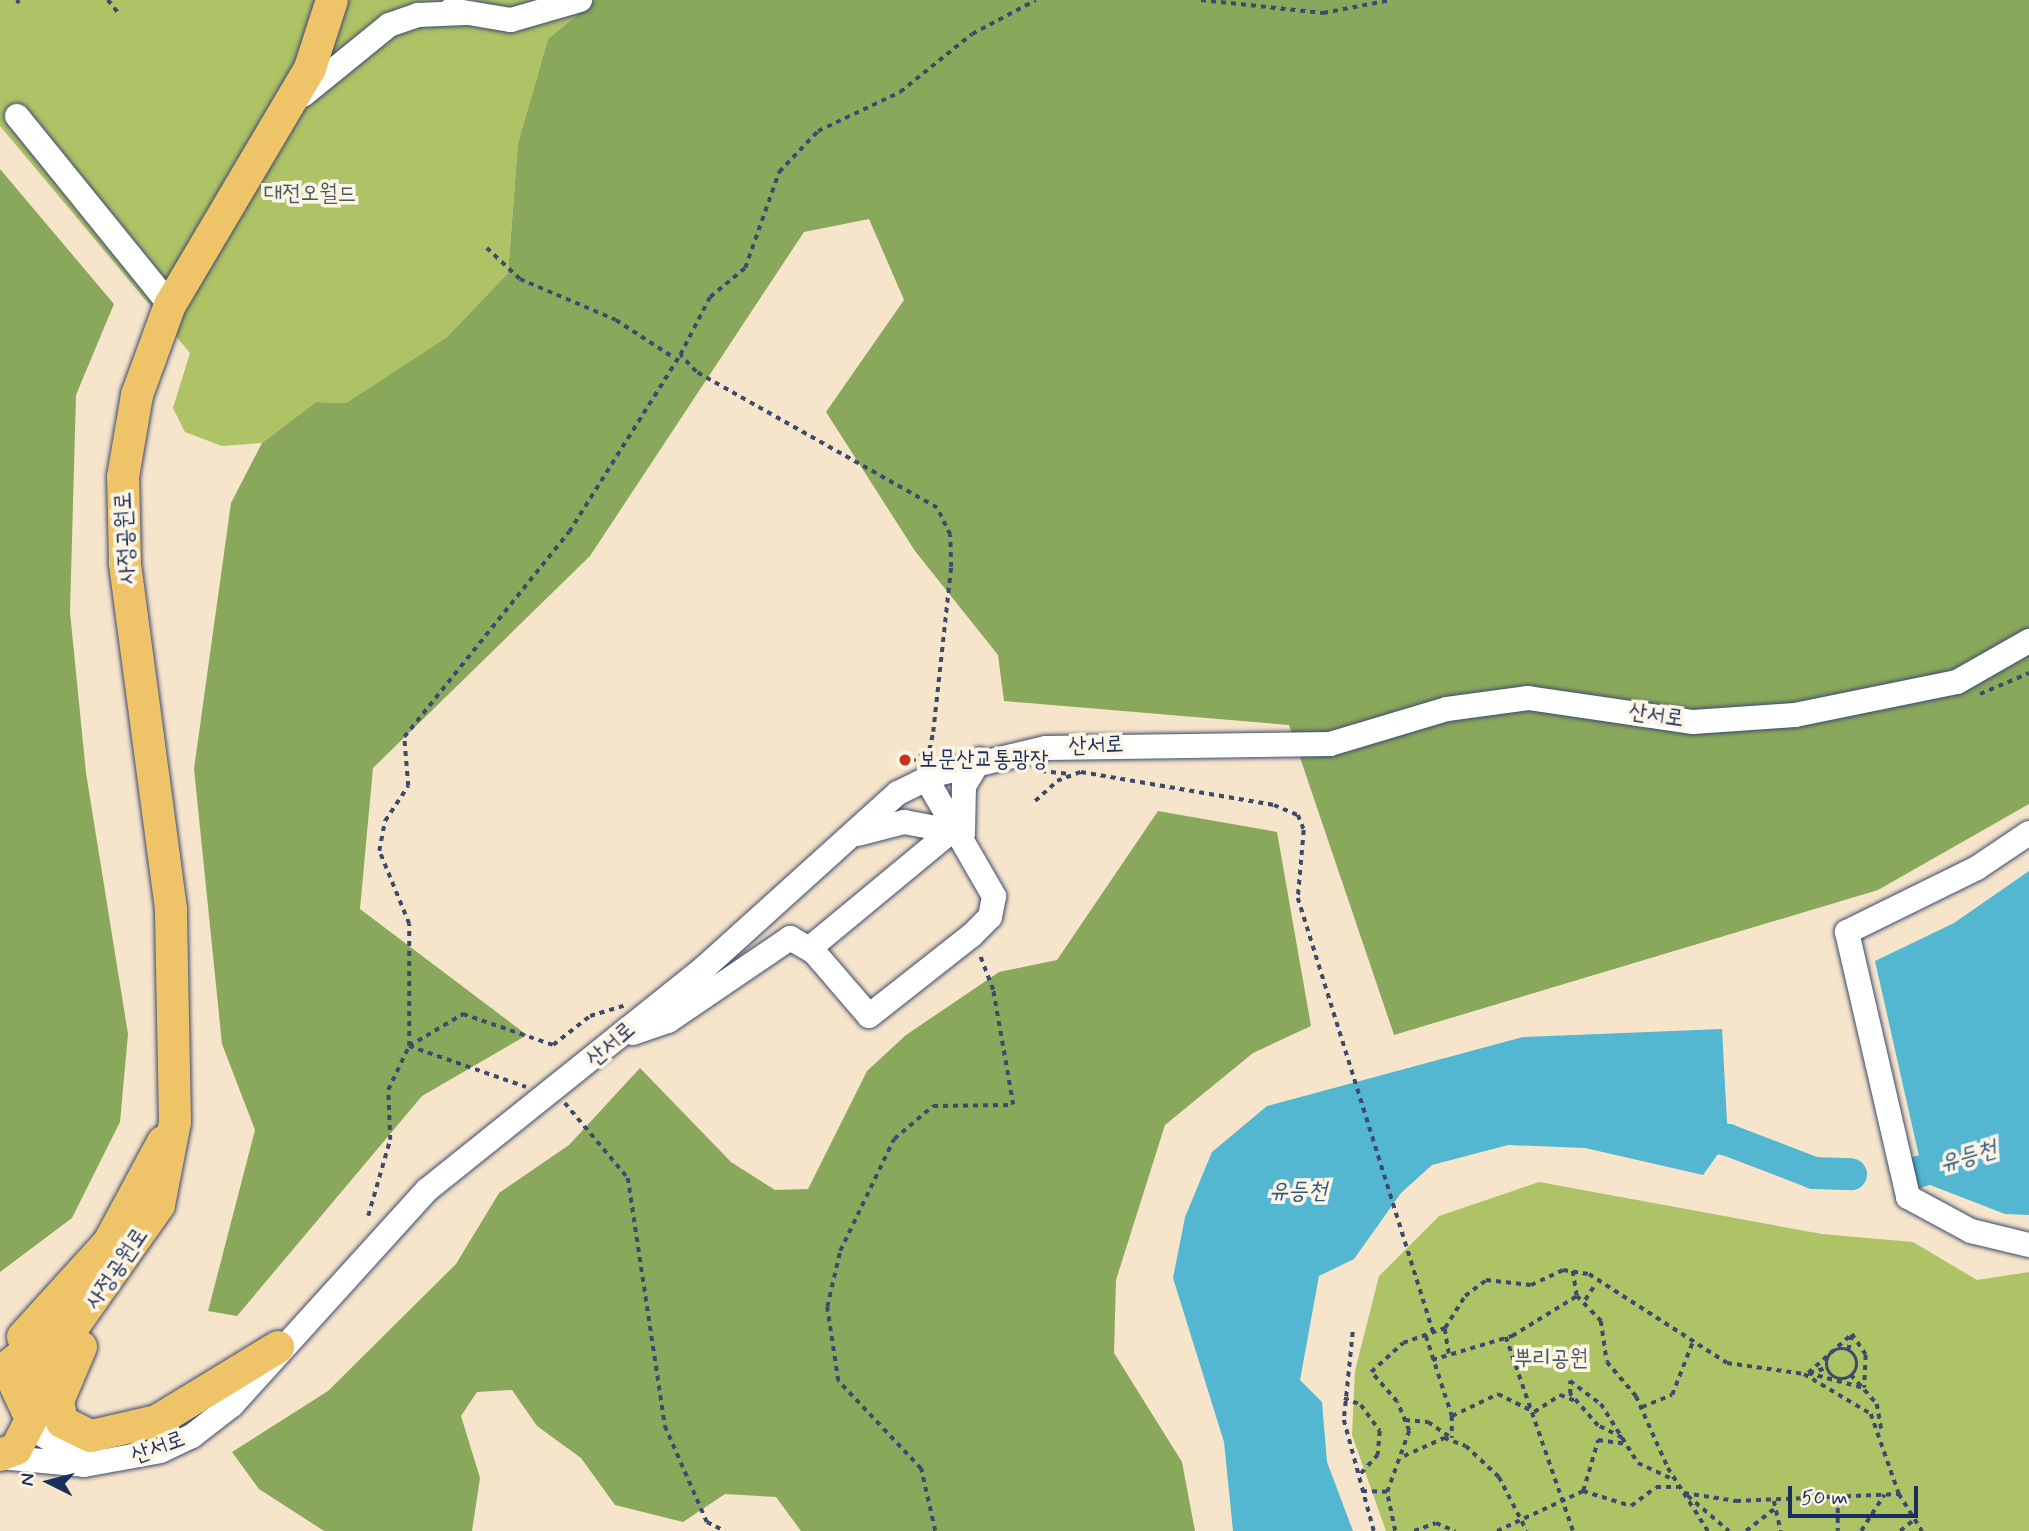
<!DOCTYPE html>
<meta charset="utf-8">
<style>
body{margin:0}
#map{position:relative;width:2029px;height:1531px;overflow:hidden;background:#f7e5cb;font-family:Mynerve,"Poor Story",sans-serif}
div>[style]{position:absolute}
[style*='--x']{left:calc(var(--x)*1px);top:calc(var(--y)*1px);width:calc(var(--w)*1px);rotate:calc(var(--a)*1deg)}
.green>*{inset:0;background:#aec266}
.forest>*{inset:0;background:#8aa85b}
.water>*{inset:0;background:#53b7d1}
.river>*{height:32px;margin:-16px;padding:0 16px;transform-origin:16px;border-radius:16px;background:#53b7d1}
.path>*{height:3.5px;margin-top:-1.75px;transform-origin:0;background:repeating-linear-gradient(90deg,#3c4a6e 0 5px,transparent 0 10px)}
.path>.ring{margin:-1.75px;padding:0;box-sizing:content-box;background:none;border:3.5px solid #3c4a6e;border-radius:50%}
.roads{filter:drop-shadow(0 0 2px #3c4a6e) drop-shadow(0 0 2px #3c4a6e)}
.minor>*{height:24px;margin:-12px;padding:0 12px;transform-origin:12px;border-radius:12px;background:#fff}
.major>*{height:32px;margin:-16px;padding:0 16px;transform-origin:16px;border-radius:16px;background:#efc469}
.dots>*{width:19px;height:19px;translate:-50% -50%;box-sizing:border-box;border:4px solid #fcf5e5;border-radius:50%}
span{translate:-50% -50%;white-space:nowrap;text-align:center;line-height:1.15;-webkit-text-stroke:7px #fcf5e5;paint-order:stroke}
.park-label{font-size:23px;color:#475b60}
.street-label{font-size:23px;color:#1b2f5e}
.poi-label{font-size:23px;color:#1b2f5e}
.left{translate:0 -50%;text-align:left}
.water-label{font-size:24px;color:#2c5880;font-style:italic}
.north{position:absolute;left:14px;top:1447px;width:70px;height:70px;-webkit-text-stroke:5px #fcf5e5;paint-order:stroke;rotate:276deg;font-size:19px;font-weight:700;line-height:28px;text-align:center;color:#1b2f5e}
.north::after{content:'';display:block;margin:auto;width:24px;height:32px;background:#1b2f5e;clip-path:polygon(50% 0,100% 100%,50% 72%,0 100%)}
.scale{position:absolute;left:1788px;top:1486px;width:130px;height:32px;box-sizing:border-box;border:4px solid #1b2f5e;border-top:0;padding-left:9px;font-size:21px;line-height:24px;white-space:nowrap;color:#1b2f5e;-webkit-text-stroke:5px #fcf5e5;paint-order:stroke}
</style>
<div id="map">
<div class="green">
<div style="clip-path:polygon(0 0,595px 0,548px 39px,518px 143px,508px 273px,447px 337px,346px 403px,316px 402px,262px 443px,222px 446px,185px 432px,173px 408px,190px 353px,0 126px)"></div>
<div style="clip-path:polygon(1539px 1182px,1822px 1234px,1913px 1242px,1977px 1280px,2029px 1272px,2029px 1531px,1386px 1531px,1352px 1435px,1355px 1371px,1379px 1276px,1439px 1216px)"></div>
</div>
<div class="forest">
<div style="clip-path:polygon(595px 0,2029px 0,2029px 804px,1878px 890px,1394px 1035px,1289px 725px,1004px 701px,998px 655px,915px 551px,826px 412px,904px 300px,869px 219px,804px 232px,590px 556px,373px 768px,360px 909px,527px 1035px,422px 1096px,237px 1316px,208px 1311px,255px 1130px,222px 1044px,194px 769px,231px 503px,262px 443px,316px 402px,346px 403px,447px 337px,508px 273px,518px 143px,548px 39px)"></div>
<div style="clip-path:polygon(0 169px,114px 304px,76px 395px,70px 612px,86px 773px,128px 1034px,120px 1122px,72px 1218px,0 1272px)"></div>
<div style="clip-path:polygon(1158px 811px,1277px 832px,1311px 1026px,1253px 1053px,1165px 1125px,1116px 1280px,1114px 1353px,1182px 1462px,1195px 1531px,801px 1531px,776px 1497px,725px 1494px,683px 1522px,615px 1505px,581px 1458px,537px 1426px,512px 1390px,477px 1392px,461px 1416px,480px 1478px,472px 1531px,324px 1531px,259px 1489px,232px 1452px,328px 1391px,456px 1264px,499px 1193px,569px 1145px,640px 1068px,731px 1162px,775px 1190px,808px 1189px,867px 1071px,906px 1035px,999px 972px,1057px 960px)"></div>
</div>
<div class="water">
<div style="clip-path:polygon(2029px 871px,2029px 1215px,2005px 1214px,1925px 1183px,1875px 961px,1954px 923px)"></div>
<div style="clip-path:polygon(1722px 1029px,1728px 1140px,1703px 1175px,1585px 1148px,1508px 1145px,1432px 1165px,1401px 1193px,1354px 1259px,1319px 1276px,1300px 1380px,1322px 1402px,1327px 1462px,1353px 1531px,1233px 1531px,1224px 1442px,1173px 1278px,1185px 1217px,1212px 1152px,1267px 1106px,1523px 1037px)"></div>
</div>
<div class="river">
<div style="--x:1685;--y:1132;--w:44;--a:10.5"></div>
<div style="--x:1728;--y:1140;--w:92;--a:21"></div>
<div style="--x:1814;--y:1173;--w:37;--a:2"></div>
<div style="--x:1908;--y:1175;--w:126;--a:-16.6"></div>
</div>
<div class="path">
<div style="--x:17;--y:0;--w:4;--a:56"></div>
<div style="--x:108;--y:0;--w:19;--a:51"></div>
<div style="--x:1201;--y:0;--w:123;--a:6.1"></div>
<div style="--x:1323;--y:13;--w:69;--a:-10.8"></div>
<div style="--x:487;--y:248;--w:45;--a:43.2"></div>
<div style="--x:520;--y:279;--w:104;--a:23.1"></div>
<div style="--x:616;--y:320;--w:68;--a:33"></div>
<div style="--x:1980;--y:694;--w:53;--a:-23.2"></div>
<div style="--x:911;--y:762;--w:22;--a:-34"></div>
<div style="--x:929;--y:750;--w:18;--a:-77"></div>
<div style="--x:933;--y:732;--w:166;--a:-83.8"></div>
<div style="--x:951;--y:567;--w:32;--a:-92"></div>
<div style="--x:950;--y:535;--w:30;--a:-116"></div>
<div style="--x:937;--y:508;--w:277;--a:-150.6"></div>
<div style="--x:696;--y:372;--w:23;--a:-133"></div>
<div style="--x:680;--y:355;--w:65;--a:-62.7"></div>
<div style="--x:710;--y:297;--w:45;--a:-39.6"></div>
<div style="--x:745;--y:268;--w:102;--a:-70.5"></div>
<div style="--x:779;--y:172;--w:57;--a:-46.4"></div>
<div style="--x:818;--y:131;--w:91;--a:-25.4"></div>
<div style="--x:900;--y:92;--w:92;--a:-38.9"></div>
<div style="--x:972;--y:34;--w:72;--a:-28"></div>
<div style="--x:1041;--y:771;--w:27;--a:6"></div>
<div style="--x:1035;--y:801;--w:30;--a:-42"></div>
<div style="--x:1057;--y:781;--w:26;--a:-21"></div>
<div style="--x:1081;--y:772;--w:196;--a:9.7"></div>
<div style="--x:1274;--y:805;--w:26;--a:23"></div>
<div style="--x:1298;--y:815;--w:16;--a:68"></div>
<div style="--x:1304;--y:830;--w:68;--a:95"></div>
<div style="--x:1298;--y:898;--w:457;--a:72.7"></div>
<div style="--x:409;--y:1046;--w:124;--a:19.3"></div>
<div style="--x:409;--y:1046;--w:63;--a:-30.7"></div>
<div style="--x:463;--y:1014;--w:95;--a:19"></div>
<div style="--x:553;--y:1045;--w:47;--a:-38.1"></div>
<div style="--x:590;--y:1016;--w:39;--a:-17"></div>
<div style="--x:565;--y:1103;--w:98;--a:50"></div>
<div style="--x:628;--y:1178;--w:251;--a:81.5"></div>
<div style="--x:665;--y:1426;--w:105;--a:66.4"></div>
<div style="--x:707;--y:1522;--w:20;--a:27"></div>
<div style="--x:368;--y:1216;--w:79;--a:-73.9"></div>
<div style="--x:390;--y:1140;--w:50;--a:-92.3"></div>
<div style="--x:388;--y:1090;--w:49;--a:-64.5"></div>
<div style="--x:409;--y:1046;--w:122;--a:-90"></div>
<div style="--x:409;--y:924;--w:79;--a:-112.3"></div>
<div style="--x:379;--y:851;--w:31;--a:-79"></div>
<div style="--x:385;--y:821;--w:42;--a:-56.7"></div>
<div style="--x:408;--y:786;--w:49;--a:-94.7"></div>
<div style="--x:404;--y:737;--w:263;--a:-51.2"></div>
<div style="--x:569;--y:532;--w:209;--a:-57.9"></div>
<div style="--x:1573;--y:1271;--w:25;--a:81"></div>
<div style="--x:1577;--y:1296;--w:35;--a:46"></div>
<div style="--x:1601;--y:1321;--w:41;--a:81.7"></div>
<div style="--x:1607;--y:1362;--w:45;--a:49.5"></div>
<div style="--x:1636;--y:1396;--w:79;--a:66"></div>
<div style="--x:1668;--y:1468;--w:75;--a:57.6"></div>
<div style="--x:1585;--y:1300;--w:20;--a:-57"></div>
<div style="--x:1445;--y:1329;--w:25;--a:81"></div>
<div style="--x:1353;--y:1332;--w:88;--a:95.8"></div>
<div style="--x:1344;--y:1420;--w:115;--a:74.9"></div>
<div style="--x:1852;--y:1334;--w:25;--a:56"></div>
<div style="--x:1866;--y:1355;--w:33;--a:93"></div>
<div style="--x:1426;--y:1336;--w:84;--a:72"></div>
<div style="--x:1452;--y:1416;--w:22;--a:90"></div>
<div style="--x:1506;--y:1337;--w:205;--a:70.9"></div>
<div class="ring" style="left:1827px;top:1349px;width:26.5px;height:26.5px"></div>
<div style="--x:1848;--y:1350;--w:16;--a:-76"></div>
<div style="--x:1432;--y:1360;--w:84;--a:-16.7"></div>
<div style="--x:1512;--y:1336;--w:76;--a:-31.6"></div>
<div style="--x:1808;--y:1373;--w:59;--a:-41.6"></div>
<div style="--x:1808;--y:1373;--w:58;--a:15"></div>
<div style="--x:1809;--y:1373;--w:19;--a:-16"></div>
<div style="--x:1851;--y:1375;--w:39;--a:48"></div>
<div style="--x:1877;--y:1404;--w:29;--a:80"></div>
<div style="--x:1344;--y:1398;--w:18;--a:22"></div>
<div style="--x:1361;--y:1405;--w:32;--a:54"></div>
<div style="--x:1380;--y:1431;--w:24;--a:95"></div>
<div style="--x:1378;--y:1455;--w:30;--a:132"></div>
<div style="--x:1642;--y:1407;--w:32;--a:-22"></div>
<div style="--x:1672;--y:1395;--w:58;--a:-68.7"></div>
<div style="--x:1452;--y:1416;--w:51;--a:-25.6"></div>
<div style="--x:1498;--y:1394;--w:40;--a:26.6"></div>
<div style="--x:1534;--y:1412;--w:31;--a:-33"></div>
<div style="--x:1560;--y:1395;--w:17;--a:21"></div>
<div style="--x:1405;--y:1420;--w:23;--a:5"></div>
<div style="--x:1428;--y:1422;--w:27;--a:34"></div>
<div style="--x:1622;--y:1438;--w:27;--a:-153"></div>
<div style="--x:1598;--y:1426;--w:43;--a:-131.2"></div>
<div style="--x:1570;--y:1394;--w:13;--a:-90"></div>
<div style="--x:1570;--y:1381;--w:39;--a:37"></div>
<div style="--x:1601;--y:1404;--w:70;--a:57.9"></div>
<div style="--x:1638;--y:1463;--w:38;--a:25"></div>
<div style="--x:1404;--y:1456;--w:44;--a:-24.2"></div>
<div style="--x:1444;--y:1438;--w:23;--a:20"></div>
<div style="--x:1466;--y:1446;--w:45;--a:43.2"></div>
<div style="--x:1499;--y:1477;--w:61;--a:62.6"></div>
<div style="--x:1362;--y:1491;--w:25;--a:2"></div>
<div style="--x:1583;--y:1491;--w:53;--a:-73.6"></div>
<div style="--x:1598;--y:1440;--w:27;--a:8"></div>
<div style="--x:1684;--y:1493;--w:53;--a:8.7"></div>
<div style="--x:1736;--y:1501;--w:163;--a:-2.5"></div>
<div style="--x:1688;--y:1496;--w:54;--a:40.5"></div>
<div style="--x:1838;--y:1498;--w:33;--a:90"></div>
<div style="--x:1774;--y:1501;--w:31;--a:77"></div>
<div style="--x:935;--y:1531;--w:64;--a:-102.7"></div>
<div style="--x:921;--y:1469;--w:121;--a:-133.3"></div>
<div style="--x:838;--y:1381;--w:75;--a:-98.5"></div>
<div style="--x:827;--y:1307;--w:57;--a:-76.9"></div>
<div style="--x:840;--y:1251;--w:124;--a:-64.3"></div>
<div style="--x:894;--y:1139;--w:51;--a:-40.2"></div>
<div style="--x:933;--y:1106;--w:80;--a:-0.7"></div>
<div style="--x:1013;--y:1105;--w:117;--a:-99.9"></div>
<div style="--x:993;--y:990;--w:39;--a:-111"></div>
<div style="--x:1395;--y:1531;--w:40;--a:-102"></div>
<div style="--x:1387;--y:1492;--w:65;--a:-70.2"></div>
<div style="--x:1409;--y:1431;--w:31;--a:-112"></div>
<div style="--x:1397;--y:1402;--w:40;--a:-131"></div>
<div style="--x:1371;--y:1372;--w:43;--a:-42.2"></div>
<div style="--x:1403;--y:1343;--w:45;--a:-19.7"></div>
<div style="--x:1445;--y:1328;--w:38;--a:-58"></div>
<div style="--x:1465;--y:1296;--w:26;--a:-37"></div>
<div style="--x:1486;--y:1280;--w:45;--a:6.3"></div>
<div style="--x:1531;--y:1285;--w:35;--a:-25"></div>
<div style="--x:1563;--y:1270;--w:26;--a:9"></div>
<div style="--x:1589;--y:1274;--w:164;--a:32.8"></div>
<div style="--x:1727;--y:1363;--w:78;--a:8.1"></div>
<div style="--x:1804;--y:1374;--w:78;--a:30.8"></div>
<div style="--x:1871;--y:1414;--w:85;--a:70.7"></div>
<div style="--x:1899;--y:1494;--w:44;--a:58.1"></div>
<div style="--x:1414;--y:1531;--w:23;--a:-20"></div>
<div style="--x:1436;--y:1523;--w:21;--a:23"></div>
<div style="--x:1497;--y:1531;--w:95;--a:-24.9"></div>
<div style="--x:1583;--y:1491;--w:50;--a:17.4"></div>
<div style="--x:1631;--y:1506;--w:31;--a:-37"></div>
<div style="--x:1656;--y:1487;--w:22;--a:0"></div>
<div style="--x:1746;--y:1531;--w:37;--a:-38"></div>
<div style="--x:1861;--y:1531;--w:43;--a:-57.4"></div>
<div style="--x:1900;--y:1531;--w:19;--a:-39"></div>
</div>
<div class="roads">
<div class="minor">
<div style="--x:451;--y:10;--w:61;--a:9.5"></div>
<div style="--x:511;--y:20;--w:72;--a:-16.2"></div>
<div style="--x:303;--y:95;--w:111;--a:-39.1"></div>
<div style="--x:389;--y:25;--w:31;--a:-19"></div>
<div style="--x:418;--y:15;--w:47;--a:-2.4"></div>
<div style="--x:17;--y:116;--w:243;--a:51"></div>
<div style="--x:2029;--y:833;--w:63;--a:146.1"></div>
<div style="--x:1977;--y:868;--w:145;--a:153.8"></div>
<div style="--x:1847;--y:932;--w:272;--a:77"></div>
<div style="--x:1908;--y:1197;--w:72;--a:28.4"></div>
<div style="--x:1971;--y:1231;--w:60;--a:13.6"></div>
<div style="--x:858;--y:834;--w:48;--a:-14.6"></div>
<div style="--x:904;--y:822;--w:60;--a:10.6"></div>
<div style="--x:963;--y:833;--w:47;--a:-88.8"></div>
<div style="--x:964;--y:786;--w:31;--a:-59"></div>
<div style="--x:810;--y:948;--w:187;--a:-39.6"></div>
<div style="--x:633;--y:1033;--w:37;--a:-19"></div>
<div style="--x:668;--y:1021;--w:148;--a:-34.2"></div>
<div style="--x:790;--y:938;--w:28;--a:30"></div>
<div style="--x:814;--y:952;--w:84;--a:49.3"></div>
<div style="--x:869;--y:1016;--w:131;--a:-38.2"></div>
<div style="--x:972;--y:935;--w:25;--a:-45"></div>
<div style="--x:990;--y:917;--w:21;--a:-79"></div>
<div style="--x:994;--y:896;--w:134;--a:-120"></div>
<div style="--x:31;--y:1419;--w:13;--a:67"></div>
<div style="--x:36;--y:1431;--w:32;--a:30"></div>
<div style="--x:64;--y:1447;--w:31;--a:6"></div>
<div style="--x:0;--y:1457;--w:84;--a:5.4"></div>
<div style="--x:84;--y:1465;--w:77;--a:-10.4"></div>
<div style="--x:160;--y:1451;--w:35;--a:-25"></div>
<div style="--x:192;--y:1436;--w:51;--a:-37.8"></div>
<div style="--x:232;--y:1405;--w:290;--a:-47.8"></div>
<div style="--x:427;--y:1190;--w:354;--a:-38.7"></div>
<div style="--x:703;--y:969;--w:263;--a:-42.1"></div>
<div style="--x:898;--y:793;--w:43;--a:-26"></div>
<div style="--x:937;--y:774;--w:112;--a:-13.4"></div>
<div style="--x:1046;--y:748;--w:284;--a:-0.8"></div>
<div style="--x:1330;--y:744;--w:122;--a:-16.7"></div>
<div style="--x:1447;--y:709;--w:82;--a:-7.7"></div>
<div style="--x:1528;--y:698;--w:167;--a:8.3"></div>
<div style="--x:1693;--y:722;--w:102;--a:-3.9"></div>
<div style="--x:1795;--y:715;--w:165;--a:-11.5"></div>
<div style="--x:1957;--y:682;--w:83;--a:-29.7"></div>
</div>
<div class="major">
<div style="--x:23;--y:1337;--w:128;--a:-47.8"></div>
<div style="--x:109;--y:1242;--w:114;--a:-61.6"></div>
<div style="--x:81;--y:1347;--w:59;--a:113.1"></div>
<div style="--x:58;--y:1401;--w:21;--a:79"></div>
<div style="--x:62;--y:1422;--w:32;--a:26"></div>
<div style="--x:91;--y:1436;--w:68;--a:-12.8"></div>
<div style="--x:157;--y:1421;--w:142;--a:-31.4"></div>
<div style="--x:0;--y:1373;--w:68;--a:-39.1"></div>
<div style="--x:28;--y:1402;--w:22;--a:-72"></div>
<div style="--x:35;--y:1381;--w:215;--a:-54.8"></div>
<div style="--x:159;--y:1205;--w:85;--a:-79.1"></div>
<div style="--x:175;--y:1122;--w:213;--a:-91.1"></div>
<div style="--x:171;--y:909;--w:350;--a:-97.6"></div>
<div style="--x:125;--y:562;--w:85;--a:-91.3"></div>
<div style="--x:123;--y:477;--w:83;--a:-80.3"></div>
<div style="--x:137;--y:395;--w:96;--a:-69.9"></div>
<div style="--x:170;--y:305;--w:275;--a:-59.4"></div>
<div style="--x:310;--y:68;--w:71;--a:-72.1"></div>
<div style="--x:0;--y:1455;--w:17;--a:-21"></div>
<div style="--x:16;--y:1449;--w:34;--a:-63"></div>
<div style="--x:31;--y:1419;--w:38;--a:-115"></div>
</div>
</div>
<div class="dots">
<div style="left:905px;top:760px;background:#c8321e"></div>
</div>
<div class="park-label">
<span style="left:310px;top:194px">대전오월드</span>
<span style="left:1551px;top:1359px">뿌리공원</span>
</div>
<div class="street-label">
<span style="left:126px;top:538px;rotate:-93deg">사정공원로</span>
<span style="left:1656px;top:716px;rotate:8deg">산서로</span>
<span style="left:1096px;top:746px;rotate:-2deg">산서로</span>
<span style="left:611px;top:1045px;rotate:-41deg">산서로</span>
<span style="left:117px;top:1269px;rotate:-56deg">사정공원로</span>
<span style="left:158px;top:1448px;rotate:-20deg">산서로</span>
</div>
<div class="poi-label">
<span class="left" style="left:919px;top:760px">보문산교통광장</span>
</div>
<div class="water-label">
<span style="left:1968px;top:1157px;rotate:-16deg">유등천</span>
<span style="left:1298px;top:1192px">유등천</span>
</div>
<div class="north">N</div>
<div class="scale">50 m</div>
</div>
